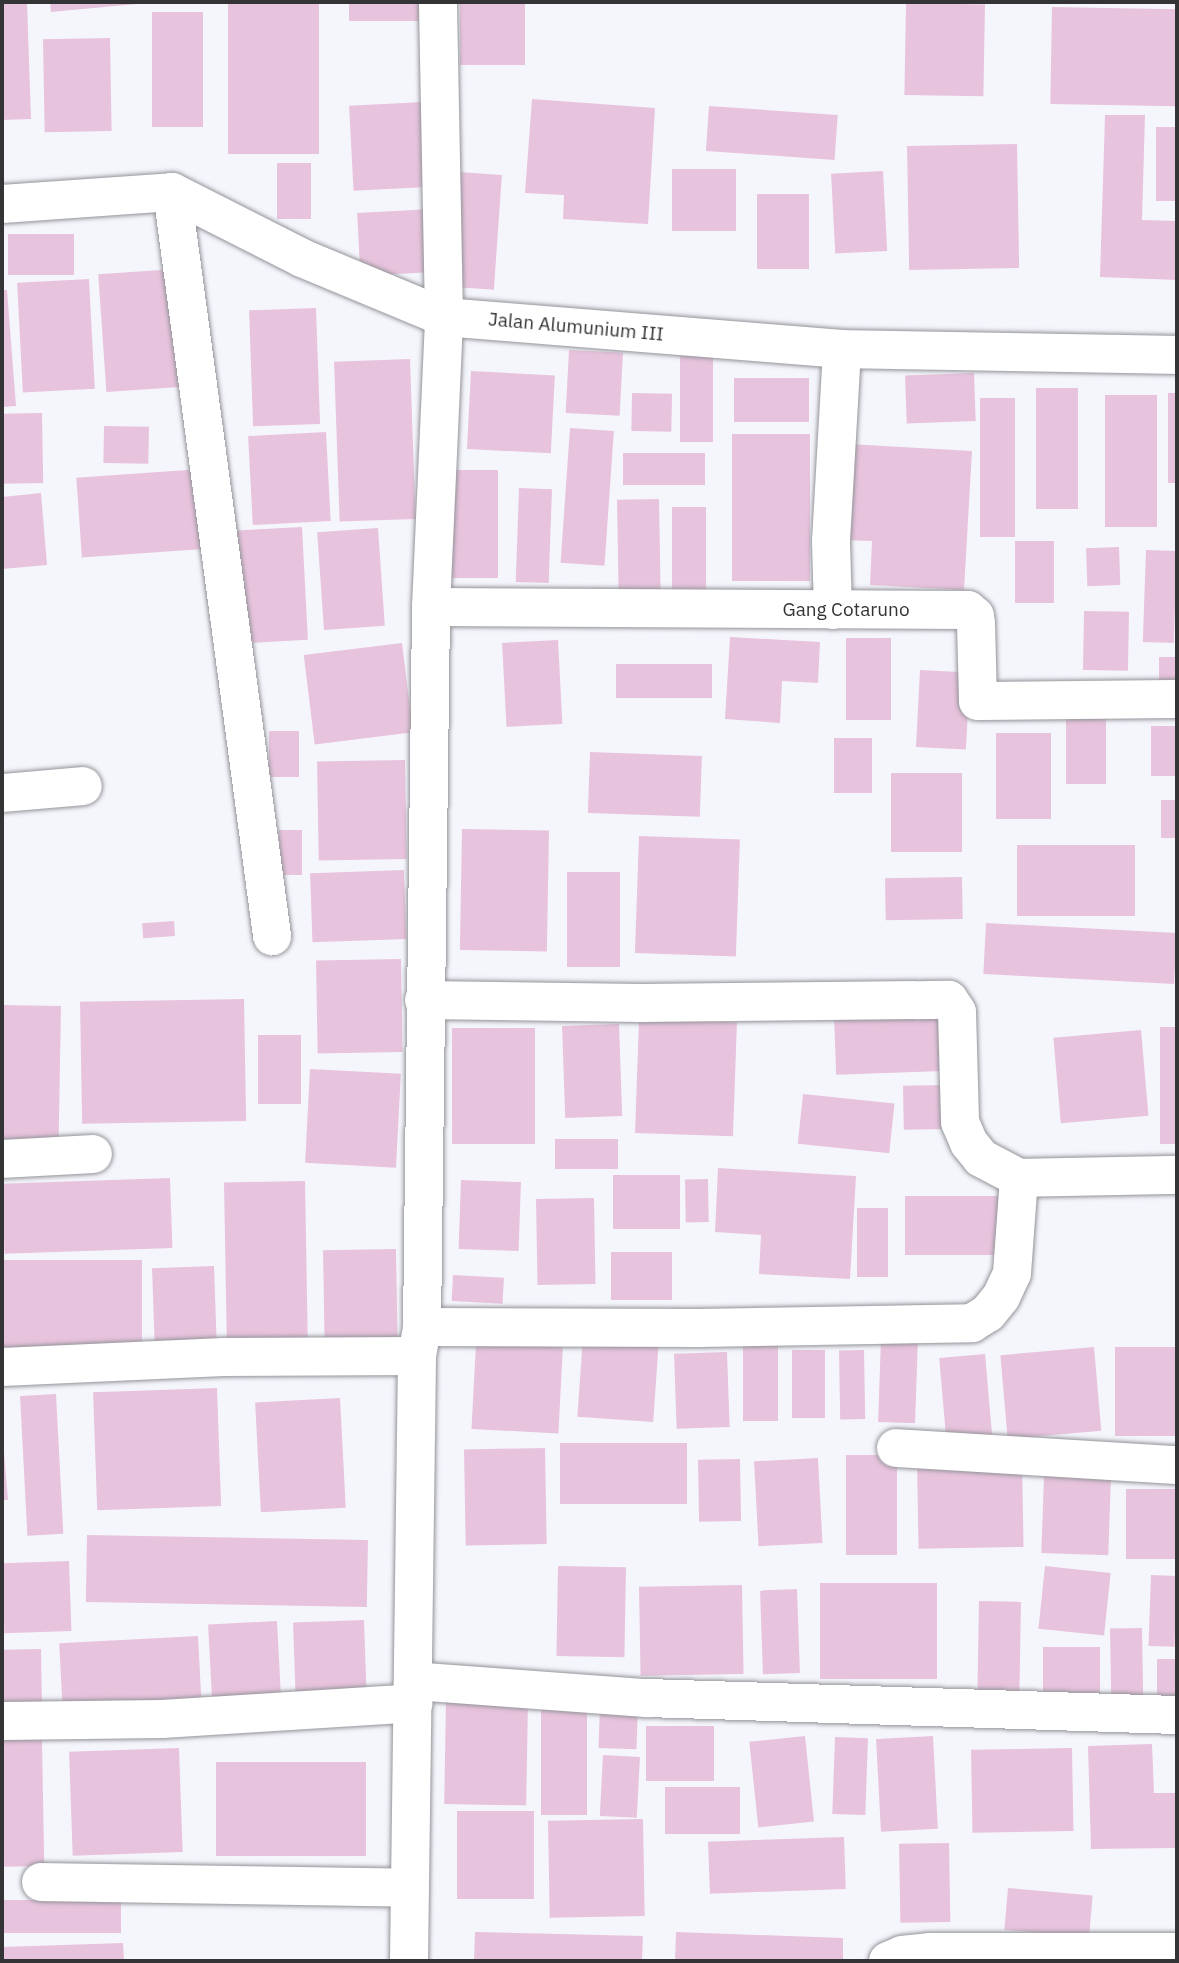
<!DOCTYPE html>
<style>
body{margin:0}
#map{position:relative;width:1179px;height:1963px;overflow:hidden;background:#f5f6fc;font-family:"IBM Plex Sans",sans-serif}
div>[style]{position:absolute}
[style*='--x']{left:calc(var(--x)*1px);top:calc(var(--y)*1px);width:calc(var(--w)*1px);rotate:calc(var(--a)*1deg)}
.building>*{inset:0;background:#e8c3dd;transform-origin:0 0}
.roads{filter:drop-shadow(0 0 2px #939499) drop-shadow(0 0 2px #939499)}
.street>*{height:38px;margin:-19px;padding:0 19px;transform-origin:19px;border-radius:19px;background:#fff}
span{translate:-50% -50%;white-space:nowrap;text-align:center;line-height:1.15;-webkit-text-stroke:5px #fff;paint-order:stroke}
.street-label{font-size:19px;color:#343437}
.frame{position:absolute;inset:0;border:4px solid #343437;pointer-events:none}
</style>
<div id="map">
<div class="building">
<div style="clip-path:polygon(2px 2px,27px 2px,31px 119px,2px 120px)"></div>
<div style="clip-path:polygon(50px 2px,136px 2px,137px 4px,51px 12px)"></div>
<div style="left:228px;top:2px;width:91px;height:152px"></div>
<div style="left:349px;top:2px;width:78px;height:19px"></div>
<div style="left:460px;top:2px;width:65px;height:63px"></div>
<div style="left:906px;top:3px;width:79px;height:92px;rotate:1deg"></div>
<div style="left:1052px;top:7px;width:125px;height:97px;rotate:1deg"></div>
<div style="left:152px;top:12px;width:51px;height:115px"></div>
<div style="left:110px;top:38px;width:93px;height:67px;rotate:89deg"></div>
<div style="clip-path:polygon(532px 99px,655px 108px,648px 224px,563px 219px,564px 195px,525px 193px)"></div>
<div style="left:423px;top:102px;width:85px;height:74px;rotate:87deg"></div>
<div style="left:709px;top:106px;width:129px;height:45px;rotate:4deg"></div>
<div style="clip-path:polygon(1105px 115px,1145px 115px,1142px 220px,1177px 221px,1177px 280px,1100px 277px)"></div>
<div style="left:1177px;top:127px;width:74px;height:21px;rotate:90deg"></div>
<div style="left:1017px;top:144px;width:124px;height:110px;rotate:89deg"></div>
<div style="left:277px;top:163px;width:34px;height:56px"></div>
<div style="left:672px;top:169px;width:64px;height:62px"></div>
<div style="left:883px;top:171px;width:80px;height:52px;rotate:87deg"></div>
<div style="left:459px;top:172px;width:43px;height:115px;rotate:4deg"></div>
<div style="left:757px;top:194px;width:52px;height:75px"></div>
<div style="left:432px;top:209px;width:63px;height:75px;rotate:87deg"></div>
<div style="left:74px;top:234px;width:41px;height:66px;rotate:90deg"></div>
<div style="left:175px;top:269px;width:118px;height:77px;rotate:86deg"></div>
<div style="left:89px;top:279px;width:110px;height:72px;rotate:87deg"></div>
<div style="clip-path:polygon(2px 290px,7px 290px,16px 406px,2px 407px)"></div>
<div style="left:316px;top:308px;width:116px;height:67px;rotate:88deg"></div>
<div style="left:569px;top:350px;width:54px;height:63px;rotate:3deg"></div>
<div style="left:680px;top:354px;width:33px;height:88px"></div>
<div style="left:410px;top:359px;width:160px;height:76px;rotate:88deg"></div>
<div style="left:471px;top:371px;width:84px;height:78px;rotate:3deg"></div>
<div style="left:974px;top:373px;width:48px;height:69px;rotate:88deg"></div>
<div style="left:734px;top:378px;width:75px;height:44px"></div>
<div style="left:1036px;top:388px;width:42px;height:121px"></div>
<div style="left:632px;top:393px;width:40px;height:38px;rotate:1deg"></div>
<div style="left:1168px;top:393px;width:9px;height:90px"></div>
<div style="left:1105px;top:395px;width:52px;height:132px"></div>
<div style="left:1015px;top:398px;width:139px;height:35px;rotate:90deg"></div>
<div style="left:42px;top:413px;width:70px;height:40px;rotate:89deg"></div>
<div style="left:104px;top:426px;width:45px;height:37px;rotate:1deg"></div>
<div style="left:570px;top:428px;width:44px;height:135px;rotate:4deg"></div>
<div style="left:326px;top:432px;width:89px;height:78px;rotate:87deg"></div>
<div style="left:810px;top:434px;width:147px;height:78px;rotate:90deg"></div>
<div style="clip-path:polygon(849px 444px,972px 451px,964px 590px,870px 585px,872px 541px,843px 540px)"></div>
<div style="left:705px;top:453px;width:32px;height:82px;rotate:90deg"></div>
<div style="left:201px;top:469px;width:80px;height:125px;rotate:86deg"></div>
<div style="left:449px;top:470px;width:49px;height:108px"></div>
<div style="left:519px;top:488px;width:33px;height:94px;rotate:2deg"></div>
<div style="clip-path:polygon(41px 493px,47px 565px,2px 569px,2px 497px)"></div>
<div style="left:659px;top:499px;width:92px;height:42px;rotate:89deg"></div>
<div style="left:672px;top:507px;width:34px;height:87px"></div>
<div style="left:302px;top:527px;width:113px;height:70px;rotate:87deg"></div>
<div style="left:378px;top:528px;width:98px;height:61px;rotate:86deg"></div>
<div style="left:1015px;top:541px;width:39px;height:62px"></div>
<div style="left:1119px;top:547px;width:38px;height:33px;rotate:88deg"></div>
<div style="left:1146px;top:550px;width:31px;height:92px;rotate:2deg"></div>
<div style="left:1084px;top:611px;width:45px;height:59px;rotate:1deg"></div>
<div style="clip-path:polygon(730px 637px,820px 642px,818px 683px,782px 681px,780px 723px,725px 719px)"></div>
<div style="left:846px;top:638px;width:45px;height:82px"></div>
<div style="left:558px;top:640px;width:84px;height:56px;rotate:87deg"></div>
<div style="left:402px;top:643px;width:90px;height:99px;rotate:83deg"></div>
<div style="left:1159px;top:657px;width:18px;height:41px"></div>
<div style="left:712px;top:664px;width:34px;height:96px;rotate:90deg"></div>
<div style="left:920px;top:670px;width:50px;height:77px;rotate:3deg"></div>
<div style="left:1066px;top:705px;width:40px;height:79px"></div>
<div style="left:1177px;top:726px;width:50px;height:26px;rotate:90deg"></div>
<div style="left:299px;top:731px;width:46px;height:30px;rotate:90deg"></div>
<div style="left:996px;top:733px;width:55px;height:86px"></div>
<div style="left:872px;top:738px;width:55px;height:38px;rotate:90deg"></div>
<div style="left:590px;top:752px;width:112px;height:61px;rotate:2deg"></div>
<div style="left:405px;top:760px;width:99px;height:88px;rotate:89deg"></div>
<div style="left:891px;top:773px;width:71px;height:79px"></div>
<div style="left:1161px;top:800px;width:16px;height:38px"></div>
<div style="left:462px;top:829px;width:87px;height:121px;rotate:1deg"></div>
<div style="left:279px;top:830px;width:23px;height:45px"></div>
<div style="left:639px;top:836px;width:101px;height:117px;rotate:2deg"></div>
<div style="left:1135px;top:845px;width:71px;height:118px;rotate:90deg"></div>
<div style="left:404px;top:870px;width:69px;height:94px;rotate:88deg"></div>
<div style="left:620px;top:872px;width:95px;height:53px;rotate:90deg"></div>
<div style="left:962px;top:877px;width:42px;height:77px;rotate:89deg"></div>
<div style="left:174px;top:921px;width:15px;height:32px;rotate:86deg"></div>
<div style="left:986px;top:923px;width:191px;height:51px;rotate:3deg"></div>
<div style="left:401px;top:959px;width:93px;height:85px;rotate:89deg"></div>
<div style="left:244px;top:999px;width:122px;height:164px;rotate:89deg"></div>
<div style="left:2px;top:1005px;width:59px;height:134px;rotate:1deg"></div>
<div style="left:941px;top:1012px;width:59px;height:107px;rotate:88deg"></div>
<div style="left:639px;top:1019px;width:98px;height:114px;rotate:2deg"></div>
<div style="left:619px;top:1024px;width:92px;height:57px;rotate:88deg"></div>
<div style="left:1160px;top:1027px;width:17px;height:117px"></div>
<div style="left:452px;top:1028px;width:83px;height:116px"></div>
<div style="left:1141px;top:1030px;width:86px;height:88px;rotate:85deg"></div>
<div style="left:258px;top:1035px;width:43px;height:69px"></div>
<div style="left:310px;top:1069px;width:91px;height:94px;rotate:3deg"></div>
<div style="left:945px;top:1085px;width:44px;height:42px;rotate:89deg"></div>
<div style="left:803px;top:1094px;width:92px;height:50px;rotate:6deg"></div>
<div style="left:555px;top:1139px;width:63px;height:30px"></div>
<div style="clip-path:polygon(718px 1168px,856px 1176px,850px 1279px,759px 1274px,761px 1235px,715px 1232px)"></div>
<div style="left:613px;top:1175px;width:67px;height:54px"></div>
<div style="left:170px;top:1178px;width:70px;height:168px;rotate:88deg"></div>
<div style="left:708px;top:1179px;width:43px;height:23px;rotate:89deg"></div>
<div style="left:461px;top:1180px;width:60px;height:69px;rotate:2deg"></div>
<div style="left:305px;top:1181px;width:164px;height:81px;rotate:89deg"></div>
<div style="left:1000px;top:1196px;width:59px;height:95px;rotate:90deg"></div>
<div style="left:594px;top:1198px;width:86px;height:58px;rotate:89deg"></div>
<div style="left:857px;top:1208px;width:31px;height:69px"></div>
<div style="left:396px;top:1249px;width:94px;height:73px;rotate:89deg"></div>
<div style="left:672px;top:1252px;width:48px;height:61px;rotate:90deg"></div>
<div style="left:2px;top:1260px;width:140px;height:92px"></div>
<div style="left:214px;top:1266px;width:81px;height:62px;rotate:88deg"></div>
<div style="left:453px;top:1275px;width:51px;height:26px;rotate:3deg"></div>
<div style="left:583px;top:1336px;width:76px;height:81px;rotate:4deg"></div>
<div style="left:881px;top:1338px;width:37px;height:84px;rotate:2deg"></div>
<div style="left:476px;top:1343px;width:87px;height:86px;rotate:3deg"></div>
<div style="left:743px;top:1345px;width:35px;height:76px"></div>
<div style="left:1094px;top:1347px;width:84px;height:94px;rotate:85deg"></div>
<div style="left:1177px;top:1347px;width:89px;height:62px;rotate:90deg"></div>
<div style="left:792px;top:1350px;width:33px;height:68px"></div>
<div style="left:864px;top:1350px;width:69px;height:25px;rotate:89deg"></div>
<div style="left:727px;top:1352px;width:75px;height:53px;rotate:88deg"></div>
<div style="left:985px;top:1354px;width:84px;height:46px;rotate:85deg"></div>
<div style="left:217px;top:1388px;width:118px;height:124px;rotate:88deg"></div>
<div style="left:56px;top:1394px;width:140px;height:36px;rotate:87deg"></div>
<div style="left:340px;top:1398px;width:110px;height:85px;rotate:87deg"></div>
<div style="clip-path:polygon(2px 1428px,8px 1500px,2px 1500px)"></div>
<div style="left:560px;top:1443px;width:127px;height:61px"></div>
<div style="left:545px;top:1448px;width:96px;height:81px;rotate:89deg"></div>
<div style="left:846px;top:1455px;width:51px;height:100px"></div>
<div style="left:818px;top:1458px;width:85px;height:64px;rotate:87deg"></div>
<div style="left:740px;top:1459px;width:62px;height:42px;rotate:89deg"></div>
<div style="left:1022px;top:1459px;width:88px;height:105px;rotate:89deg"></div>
<div style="left:1044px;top:1476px;width:67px;height:77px;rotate:2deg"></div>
<div style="left:1177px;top:1489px;width:70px;height:51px;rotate:90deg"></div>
<div style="left:87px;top:1535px;width:281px;height:67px;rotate:1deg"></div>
<div style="left:69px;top:1561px;width:70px;height:67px;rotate:88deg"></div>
<div style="left:558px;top:1566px;width:68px;height:90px;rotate:1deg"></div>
<div style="left:1045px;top:1566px;width:66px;height:63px;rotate:6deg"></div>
<div style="left:1151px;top:1575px;width:26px;height:71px;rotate:2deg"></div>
<div style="left:820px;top:1583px;width:117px;height:96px"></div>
<div style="left:742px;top:1585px;width:89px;height:103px;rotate:89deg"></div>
<div style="left:797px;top:1589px;width:84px;height:37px;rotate:88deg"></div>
<div style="left:979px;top:1601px;width:42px;height:104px;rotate:1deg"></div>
<div style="left:364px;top:1620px;width:80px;height:71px;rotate:88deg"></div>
<div style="left:277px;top:1621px;width:80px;height:69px;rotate:87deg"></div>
<div style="left:1142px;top:1628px;width:67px;height:32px;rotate:89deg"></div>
<div style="left:198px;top:1636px;width:66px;height:139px;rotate:87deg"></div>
<div style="left:1043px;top:1647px;width:57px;height:57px"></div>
<div style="left:41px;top:1649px;width:60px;height:39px;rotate:89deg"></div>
<div style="left:1157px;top:1659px;width:20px;height:48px"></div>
<div style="left:446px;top:1700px;width:82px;height:104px;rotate:1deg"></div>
<div style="left:600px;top:1705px;width:38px;height:43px;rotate:2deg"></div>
<div style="left:587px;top:1706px;width:109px;height:46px;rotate:90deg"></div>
<div style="left:646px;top:1726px;width:68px;height:55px"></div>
<div style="left:805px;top:1736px;width:86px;height:56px;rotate:84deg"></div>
<div style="left:933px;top:1736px;width:93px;height:57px;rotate:87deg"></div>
<div style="left:835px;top:1737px;width:33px;height:77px;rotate:2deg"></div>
<div style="left:42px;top:1739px;width:127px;height:40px;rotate:89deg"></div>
<div style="clip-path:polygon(1152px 1744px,1154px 1793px,1177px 1793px,1177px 1848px,1091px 1849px,1088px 1746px)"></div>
<div style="left:179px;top:1748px;width:104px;height:110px;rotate:88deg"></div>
<div style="left:1072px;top:1748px;width:83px;height:101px;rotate:89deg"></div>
<div style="left:603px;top:1755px;width:37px;height:61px;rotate:3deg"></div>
<div style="left:216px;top:1762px;width:150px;height:94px"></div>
<div style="left:665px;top:1787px;width:75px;height:47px"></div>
<div style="left:534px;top:1811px;width:88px;height:77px;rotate:90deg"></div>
<div style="left:643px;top:1819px;width:97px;height:95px;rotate:89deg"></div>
<div style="left:844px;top:1837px;width:52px;height:136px;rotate:88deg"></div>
<div style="left:949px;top:1843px;width:79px;height:50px;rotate:89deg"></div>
<div style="left:1008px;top:1888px;width:85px;height:42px;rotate:5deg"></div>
<div style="left:121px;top:1900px;width:33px;height:117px;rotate:90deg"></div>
<div style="clip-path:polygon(475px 1932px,643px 1936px,642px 1961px,474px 1961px)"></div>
<div style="clip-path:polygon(676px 1932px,843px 1938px,843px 1961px,675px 1961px)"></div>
<div style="clip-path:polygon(123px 1943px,124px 1961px,2px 1961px,2px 1947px)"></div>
</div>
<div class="roads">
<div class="street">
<div style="--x:172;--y:192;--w:751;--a:82.34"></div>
<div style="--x:2;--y:204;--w:170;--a:-4"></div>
<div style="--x:172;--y:192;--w:146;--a:26.9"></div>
<div style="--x:302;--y:258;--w:154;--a:22.6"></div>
<div style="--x:444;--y:317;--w:399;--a:4.6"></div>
<div style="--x:842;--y:349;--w:335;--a:1"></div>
<div style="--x:431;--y:607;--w:537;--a:0.32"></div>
<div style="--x:968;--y:610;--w:9;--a:41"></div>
<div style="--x:975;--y:616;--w:8;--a:83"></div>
<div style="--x:976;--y:624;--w:77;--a:88.5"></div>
<div style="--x:978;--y:701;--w:199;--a:-0.6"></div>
<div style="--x:833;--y:610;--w:69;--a:-91.7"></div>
<div style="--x:831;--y:541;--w:192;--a:-86.7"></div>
<div style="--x:2;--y:793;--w:81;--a:-4.9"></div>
<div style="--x:424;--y:1000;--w:217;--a:0.8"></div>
<div style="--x:641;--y:1003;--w:308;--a:-0.6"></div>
<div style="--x:949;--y:1000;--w:14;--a:56"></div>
<div style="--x:957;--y:1012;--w:110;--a:88.4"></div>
<div style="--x:960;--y:1122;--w:23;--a:67"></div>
<div style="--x:969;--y:1143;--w:19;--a:51"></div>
<div style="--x:981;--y:1158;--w:43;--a:27.8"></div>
<div style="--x:1019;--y:1178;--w:158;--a:-1.1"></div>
<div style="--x:2;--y:1159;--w:91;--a:-3.1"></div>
<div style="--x:422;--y:1327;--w:277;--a:0.2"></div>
<div style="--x:699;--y:1328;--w:273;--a:-1"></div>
<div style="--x:972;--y:1323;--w:19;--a:-32"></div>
<div style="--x:988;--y:1313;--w:21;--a:-51"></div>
<div style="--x:1001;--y:1297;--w:26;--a:-65"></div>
<div style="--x:1012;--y:1273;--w:95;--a:-85.8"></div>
<div style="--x:2;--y:1367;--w:222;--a:-2.6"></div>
<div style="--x:224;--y:1357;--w:193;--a:-0.3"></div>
<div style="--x:896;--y:1448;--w:282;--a:3.5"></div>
<div style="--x:413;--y:1681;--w:235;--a:4.2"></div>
<div style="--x:647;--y:1698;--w:530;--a:1.84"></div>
<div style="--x:2;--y:1721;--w:160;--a:-0.7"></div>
<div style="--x:162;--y:1719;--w:252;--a:-3.6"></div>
<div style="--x:41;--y:1882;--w:369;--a:0.9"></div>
<div style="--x:409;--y:1961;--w:605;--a:-89.24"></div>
<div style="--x:417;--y:1356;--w:29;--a:-80"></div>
<div style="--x:422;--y:1327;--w:720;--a:-89.28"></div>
<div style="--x:431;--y:607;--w:290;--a:-87.4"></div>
<div style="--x:444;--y:317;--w:315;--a:-91.1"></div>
<div style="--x:888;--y:1961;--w:15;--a:-23"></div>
<div style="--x:902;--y:1955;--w:29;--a:-6"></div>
<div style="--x:931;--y:1952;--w:246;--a:0"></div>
</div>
</div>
<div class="street-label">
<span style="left:576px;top:327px;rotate:5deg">Jalan Alumunium III</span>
<span style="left:846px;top:610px">Gang Cotaruno</span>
</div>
<div class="frame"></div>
</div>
